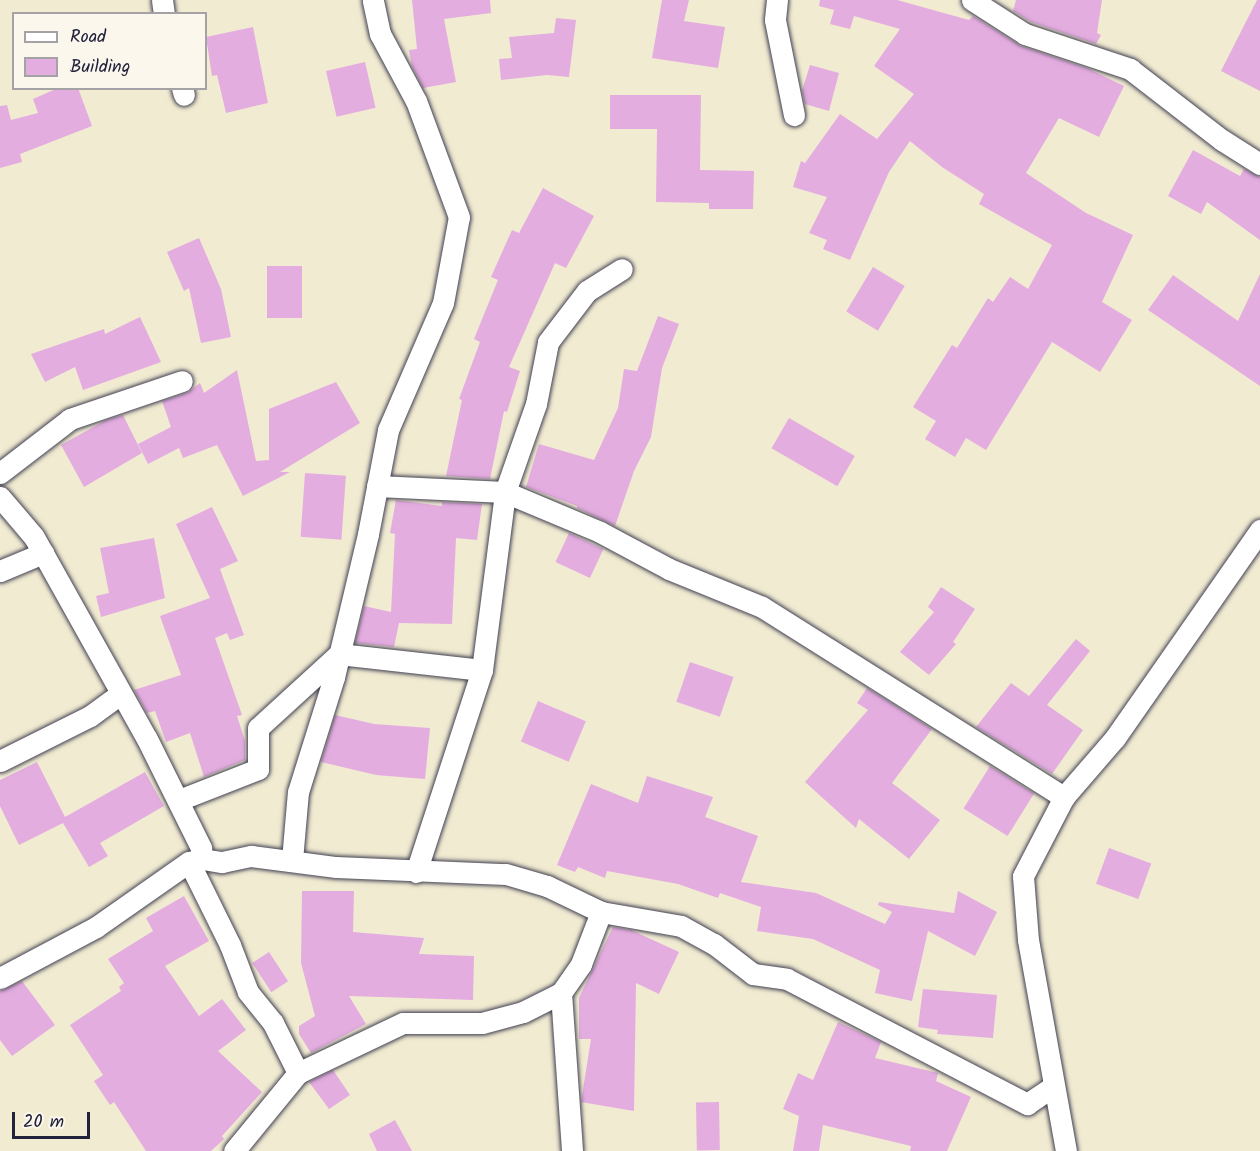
<!DOCTYPE html>
<style>
body{margin:0}
#map{position:relative;width:1260px;height:1151px;overflow:hidden;background:#f1ebd2;font-family:Kalam,sans-serif}
div>[style]{position:absolute}
[style*='--x']{left:calc(var(--x)*1px);top:calc(var(--y)*1px);width:calc(var(--w)*1px);rotate:calc(var(--a)*1deg)}
.building>*{inset:0;background:#e4ade0;transform-origin:0 0}
.roads{filter:drop-shadow(0 0 2px #414052) drop-shadow(0 0 2px #414052)}
.minor>*{height:21px;margin:-10.5px;padding:0 10.5px;transform-origin:10.5px;border-radius:10.5px;background:#fff}
span{translate:-50% -50%;white-space:nowrap;text-align:center;line-height:1.15;-webkit-text-stroke:5px #fbf7ec;paint-order:stroke}
.legend{position:absolute;left:12px;top:12px;width:195px;height:78px;box-sizing:border-box;background:#fbf7ec;border:2px solid #a4a2a5;margin:0;padding:8px 10px;list-style:none;font-size:18px;color:#22223b}
.legend li{display:flex;align-items:center;gap:12px;height:30px}
.legend b{width:30px;border:2px solid #a4a2a5}
.scale{position:absolute;left:12px;top:1112px;width:78px;height:27px;box-sizing:border-box;border:3px solid #22223b;border-top:0;padding-left:8px;font-size:18px;line-height:21px;white-space:nowrap;color:#22223b;-webkit-text-stroke:4px #fbf7ec;paint-order:stroke}
</style>
<div id="map">
<div class="building">
<div style="clip-path:polygon(412px 0,490px 0,491px 13px,444px 19px,456px 82px,423px 88px,412px 66px,409px 50px,417px 49px)"></div>
<div style="clip-path:polygon(662px 0,689px 0,684px 21px,725px 27px,718px 68px,652px 58px)"></div>
<div style="clip-path:polygon(820px 0,897px 0,969px 20px,973px 16px,1021px 46px,1089px 69px,1124px 86px,1099px 137px,1059px 118px,1026px 173px,1086px 213px,1133px 235px,1102px 302px,1132px 320px,1100px 372px,1052px 342px,986px 450px,966px 438px,955px 457px,925px 439px,936px 421px,913px 407px,952px 345px,957px 348px,988px 298px,993px 302px,1010px 277px,1028px 289px,1052px 245px,979px 204px,984px 194px,942px 167px,910px 141px,889px 172px,850px 260px,823px 249px,827px 240px,809px 233px,827px 197px,793px 187px,801px 161px,805px 163px,840px 114px,877px 139px,914px 94px,874px 66px,900px 29px,854px 16px,850px 29px,830px 24px,834px 10px,819px 6px)"></div>
<div style="clip-path:polygon(1016px 0,1102px 0,1097px 33px,1101px 35px,1096px 44px,1031px 22px,1013px 11px)"></div>
<div style="clip-path:polygon(1257px 0,1260px 0,1260px 91px,1221px 71px)"></div>
<div style="clip-path:polygon(556px 18px,576px 20px,569px 77px,547px 75px,501px 80px,499px 59px,512px 58px,509px 37px,554px 33px)"></div>
<div style="clip-path:polygon(253px 27px,268px 103px,226px 113px,217px 75px,212px 76px,206px 37px)"></div>
<div style="left:365px;top:62px;width:47px;height:40px;rotate:77deg"></div>
<div style="clip-path:polygon(810px 65px,839px 73px,829px 111px,805px 104px,802px 91px)"></div>
<div style="clip-path:polygon(58px 88px,78px 88px,92px 126px,20px 154px,22px 162px,0 168px,0 106px,7px 105px,11px 120px,38px 113px,33px 99px)"></div>
<div style="clip-path:polygon(610px 95px,701px 95px,700px 170px,754px 171px,753px 209px,709px 209px,709px 203px,656px 202px,657px 129px,610px 129px)"></div>
<div style="clip-path:polygon(1193px 150px,1240px 176px,1244px 169px,1260px 177px,1260px 240px,1207px 202px,1201px 214px,1168px 196px)"></div>
<div style="clip-path:polygon(543px 188px,594px 216px,566px 268px,555px 263px,509px 367px,520px 371px,507px 412px,504px 411px,490px 479px,446px 476px,462px 400px,459px 399px,480px 342px,474px 339px,498px 280px,491px 277px,512px 230px,519px 233px)"></div>
<div style="clip-path:polygon(199px 238px,221px 289px,231px 337px,201px 343px,189px 288px,184px 291px,167px 252px)"></div>
<div style="left:302px;top:266px;width:52px;height:35px;rotate:90deg"></div>
<div style="left:873px;top:267px;width:37px;height:52px;rotate:31deg"></div>
<div style="clip-path:polygon(1260px 274px,1260px 386px,1148px 310px,1173px 275px,1238px 321px)"></div>
<div style="clip-path:polygon(658px 316px,679px 324px,662px 368px,651px 437px,634px 471px,615px 526px,577px 508px,577px 506px,526px 487px,539px 444px,594px 460px,618px 408px,624px 369px,637px 371px)"></div>
<div style="clip-path:polygon(140px 317px,161px 362px,83px 390px,75px 367px,45px 382px,31px 354px,104px 329px,105px 334px)"></div>
<div style="clip-path:polygon(237px 370px,256px 461px,269px 460px,269px 409px,336px 382px,360px 423px,280px 472px,290px 472px,243px 496px,217px 445px,183px 458px,179px 448px,148px 464px,138px 444px,171px 427px,162px 401px,187px 393px,200px 383px,204px 393px)"></div>
<div style="clip-path:polygon(123px 415px,142px 453px,84px 487px,61px 445px,106px 420px)"></div>
<div style="left:789px;top:418px;width:76px;height:35px;rotate:30deg"></div>
<div style="left:305px;top:473px;width:41px;height:64px;rotate:4deg"></div>
<div style="clip-path:polygon(396px 500px,442px 506px,442px 502px,482px 504px,477px 540px,456px 538px,452px 624px,399px 623px,394px 647px,355px 643px,364px 606px,391px 612px,395px 534px,390px 533px)"></div>
<div style="clip-path:polygon(212px 507px,238px 561px,220px 569px,244px 635px,230px 640px,227px 633px,215px 638px,242px 715px,237px 716px,245px 741px,245px 760px,204px 777px,190px 733px,166px 742px,155px 711px,147px 713px,134px 690px,181px 675px,160px 616px,210px 598px,176px 524px)"></div>
<div style="left:569px;top:533px;width:38px;height:32px;rotate:25deg"></div>
<div style="clip-path:polygon(154px 538px,165px 598px,101px 617px,96px 596px,109px 593px,100px 548px)"></div>
<div style="clip-path:polygon(941px 587px,975px 609px,953px 642px,956px 644px,929px 675px,900px 652px,934px 612px,928px 607px)"></div>
<div style="clip-path:polygon(1076px 639px,1090px 651px,1047px 705px,1083px 730px,1052px 774px,976px 727px,1011px 683px,1029px 696px)"></div>
<div style="left:690px;top:662px;width:46px;height:42px;rotate:19deg"></div>
<div style="clip-path:polygon(867px 688px,932px 729px,892px 783px,940px 820px,909px 859px,859px 819px,856px 828px,805px 782px,868px 710px,857px 703px)"></div>
<div style="left:538px;top:701px;width:52px;height:44px;rotate:23deg"></div>
<div style="clip-path:polygon(335px 715px,374px 724px,430px 728px,425px 779px,376px 775px,321px 762px)"></div>
<div style="clip-path:polygon(37px 762px,65px 817px,145px 772px,164px 806px,100px 843px,108px 856px,89px 867px,63px 823px,19px 845px,0 806px,0 780px)"></div>
<div style="left:990px;top:766px;width:52px;height:50px;rotate:32deg"></div>
<div style="clip-path:polygon(647px 776px,713px 797px,705px 817px,758px 836px,741px 882px,816px 893px,885px 924px,892px 912px,878px 905px,879px 902px,954px 913px,958px 891px,997px 912px,975px 956px,928px 931px,912px 1001px,875px 993px,880px 970px,813px 939px,757px 931px,761px 907px,720px 893px,718px 898px,678px 884px,607px 871px,605px 878px,578px 867px,575px 872px,557px 865px,591px 784px,638px 803px)"></div>
<div style="left:1109px;top:848px;width:45px;height:38px;rotate:20deg"></div>
<div style="clip-path:polygon(302px 891px,354px 891px,353px 932px,424px 938px,419px 954px,474px 956px,473px 1000px,349px 996px,366px 1024px,311px 1053px,299px 1034px,299px 1026px,315px 1016px,301px 963px)"></div>
<div style="clip-path:polygon(184px 896px,209px 941px,165px 966px,199px 1016px,222px 999px,246px 1030px,218px 1051px,262px 1092px,222px 1136px,224px 1139px,211px 1151px,146px 1151px,114px 1102px,110px 1105px,94px 1081px,103px 1075px,70px 1025px,121px 991px,119px 987px,124px 983px,108px 959px,153px 931px,146px 918px)"></div>
<div style="clip-path:polygon(613px 927px,631px 930px,679px 952px,659px 994px,636px 983px,634px 1111px,581px 1102px,591px 1039px,579px 1039px,579px 998px)"></div>
<div style="left:269px;top:952px;width:35px;height:20px;rotate:57deg"></div>
<div style="clip-path:polygon(22px 981px,55px 1025px,12px 1056px,0 1040px,0 991px)"></div>
<div style="clip-path:polygon(923px 989px,997px 995px,993px 1038px,937px 1034px,938px 1030px,918px 1027px)"></div>
<div style="clip-path:polygon(838px 1022px,881px 1042px,875px 1058px,938px 1073px,936px 1081px,971px 1097px,947px 1151px,910px 1151px,911px 1146px,823px 1125px,819px 1151px,793px 1151px,799px 1116px,783px 1109px,798px 1073px,813px 1080px)"></div>
<div style="clip-path:polygon(333px 1070px,350px 1095px,329px 1109px,309px 1082px)"></div>
<div style="left:719px;top:1102px;width:48px;height:23px;rotate:89deg"></div>
<div style="clip-path:polygon(395px 1120px,412px 1151px,377px 1151px,369px 1134px)"></div>
</div>
<div class="roads">
<div class="minor">
<div style="--x:162;--y:0;--w:14;--a:82"></div>
<div style="--x:777;--y:0;--w:20;--a:96"></div>
<div style="--x:775;--y:20;--w:97;--a:78.7"></div>
<div style="--x:972;--y:0;--w:63;--a:32.7"></div>
<div style="--x:1025;--y:34;--w:111;--a:18.4"></div>
<div style="--x:1130;--y:69;--w:116;--a:37.7"></div>
<div style="--x:1222;--y:140;--w:45;--a:32.3"></div>
<div style="--x:182;--y:88;--w:7;--a:74"></div>
<div style="--x:0;--y:473;--w:88;--a:-37.6"></div>
<div style="--x:70;--y:419;--w:118;--a:-18.7"></div>
<div style="--x:377;--y:486;--w:128;--a:2.7"></div>
<div style="--x:505;--y:492;--w:103;--a:22.8"></div>
<div style="--x:600;--y:532;--w:78;--a:28.2"></div>
<div style="--x:669;--y:569;--w:100;--a:22.2"></div>
<div style="--x:762;--y:607;--w:357;--a:32.2"></div>
<div style="--x:0;--y:497;--w:52;--a:49.6"></div>
<div style="--x:34;--y:537;--w:231;--a:60.8"></div>
<div style="--x:147;--y:739;--w:122;--a:63.6"></div>
<div style="--x:201;--y:848;--w:11;--a:85"></div>
<div style="--x:0;--y:571;--w:47;--a:-22.7"></div>
<div style="--x:0;--y:761;--w:101;--a:-26.6"></div>
<div style="--x:90;--y:716;--w:37;--a:-36"></div>
<div style="--x:179;--y:800;--w:85;--a:-21.4"></div>
<div style="--x:258;--y:769;--w:41;--a:-90"></div>
<div style="--x:258;--y:728;--w:110;--a:-42.4"></div>
<div style="--x:339;--y:654;--w:144;--a:6.4"></div>
<div style="--x:292;--y:860;--w:68;--a:-85"></div>
<div style="--x:298;--y:792;--w:121;--a:-72.6"></div>
<div style="--x:334;--y:677;--w:147;--a:-76.6"></div>
<div style="--x:368;--y:534;--w:106;--a:-79.1"></div>
<div style="--x:388;--y:430;--w:138;--a:-66.6"></div>
<div style="--x:443;--y:303;--w:87;--a:-79.5"></div>
<div style="--x:459;--y:217;--w:124;--a:-110.3"></div>
<div style="--x:416;--y:101;--w:76;--a:-118.2"></div>
<div style="--x:380;--y:34;--w:35;--a:-102"></div>
<div style="--x:189;--y:862;--w:93;--a:63.7"></div>
<div style="--x:230;--y:945;--w:50;--a:69"></div>
<div style="--x:248;--y:992;--w:40;--a:51"></div>
<div style="--x:273;--y:1023;--w:56;--a:63.4"></div>
<div style="--x:416;--y:872;--w:213;--a:-71.9"></div>
<div style="--x:482;--y:670;--w:179;--a:-82.6"></div>
<div style="--x:505;--y:492;--w:93;--a:-70.6"></div>
<div style="--x:536;--y:404;--w:63;--a:-79"></div>
<div style="--x:548;--y:342;--w:64;--a:-52.6"></div>
<div style="--x:587;--y:291;--w:41;--a:-32.2"></div>
<div style="--x:0;--y:978;--w:109;--a:-28"></div>
<div style="--x:96;--y:927;--w:113;--a:-35"></div>
<div style="--x:189;--y:862;--w:13;--a:-13"></div>
<div style="--x:202;--y:859;--w:20;--a:9"></div>
<div style="--x:222;--y:862;--w:30;--a:-12"></div>
<div style="--x:251;--y:856;--w:86;--a:7.4"></div>
<div style="--x:336;--y:867;--w:170;--a:2.4"></div>
<div style="--x:506;--y:874;--w:43;--a:16.3"></div>
<div style="--x:547;--y:886;--w:60;--a:25.7"></div>
<div style="--x:601;--y:912;--w:81;--a:9.9"></div>
<div style="--x:681;--y:926;--w:38;--a:29"></div>
<div style="--x:714;--y:944;--w:49;--a:37.6"></div>
<div style="--x:753;--y:974;--w:34;--a:8"></div>
<div style="--x:787;--y:979;--w:271;--a:27.5"></div>
<div style="--x:1027;--y:1104;--w:32;--a:-34"></div>
<div style="--x:561;--y:993;--w:158;--a:86"></div>
<div style="--x:234;--y:1151;--w:101;--a:-50.6"></div>
<div style="--x:298;--y:1073;--w:116;--a:-25.5"></div>
<div style="--x:403;--y:1023;--w:79;--a:0"></div>
<div style="--x:482;--y:1023;--w:42;--a:-15"></div>
<div style="--x:523;--y:1012;--w:42;--a:-26.6"></div>
<div style="--x:561;--y:993;--w:35;--a:-55"></div>
<div style="--x:581;--y:964;--w:56;--a:-69"></div>
<div style="--x:1066;--y:1151;--w:214;--a:-100.2"></div>
<div style="--x:1028;--y:940;--w:64;--a:-94.5"></div>
<div style="--x:1023;--y:876;--w:89;--a:-62.6"></div>
<div style="--x:1064;--y:797;--w:78;--a:-49.2"></div>
<div style="--x:1115;--y:738;--w:254;--a:-55.1"></div>
</div>
</div>
<ul class="legend">
<li><b style="height:8px;background:#fff"></b>Road</li>
<li><b style="height:16px;background:#e4ade0"></b>Building</li>
</ul>
<div class="scale">20 m</div>
</div>
